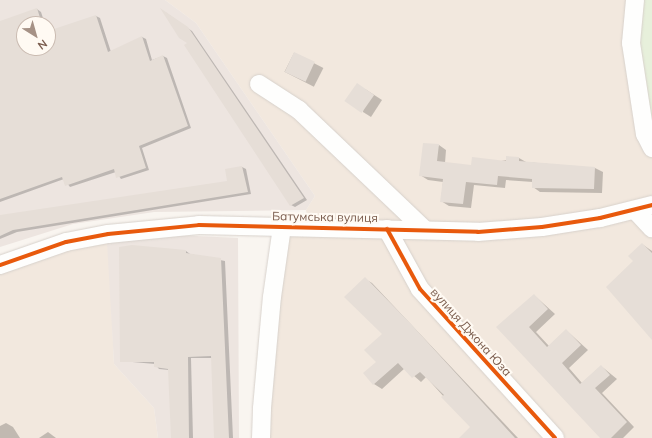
<!DOCTYPE html>
<meta charset="utf-8">
<style>
body{margin:0}
#map{position:relative;width:652px;height:438px;overflow:hidden;background:#f9f5f0;font-family:Mulish,sans-serif}
div>[style]{position:absolute}
[style*='--x']{left:calc(var(--x)*1px);top:calc(var(--y)*1px);width:calc(var(--w)*1px);rotate:calc(var(--a)*1deg)}
.residential>*{inset:0;background:#f2e8de}
.industrial>*{inset:0;background:#ede5e0}
.green>*{inset:0;background:#e7f0db}
.shadow>*{inset:0;background:#0003;transform-origin:0 0}
.building>*{inset:0;background:#e6ded7;transform-origin:0 0}
.roads{filter:drop-shadow(0 0 1px #d7d1cb) drop-shadow(0 0 1px #d7d1cb)}
.minor>*{height:18px;margin:-9px;padding:0 9px;transform-origin:9px;border-radius:9px;background:#fefefd}
.cycleway>*{height:4px;margin:-2px;padding:0 2px;transform-origin:2px;border-radius:2px;background:#e8590c}
span{translate:-50% -50%;white-space:nowrap;text-align:center;line-height:1.15;-webkit-text-stroke:4px #fffaf3;paint-order:stroke}
.street-label{font-size:12px;color:#7a5c4d}
.north{position:absolute;left:16px;top:16px;width:40px;height:40px;box-sizing:border-box;background:#fffaf3;border:1px solid #cabbb1;border-radius:50%;rotate:143deg;font-size:11px;font-weight:700;line-height:16px;text-align:center;color:#7a5c4d}
.north::after{content:'';display:block;margin:auto;width:14px;height:18px;background:#a69286;clip-path:polygon(50% 0,100% 100%,50% 72%,0 100%)}
</style>
<div id="map">
<div class="residential">
<div style="clip-path:polygon(165px 0,635px 0,652px 148px,652px 438px,261px 438px,282px 227px,309px 226px,306px 210px,315px 196px,196px 23px)"></div>
<div style="clip-path:polygon(108px 234px,114px 364px,154px 408px,158px 438px,0 438px,0 265px)"></div>
</div>
<div class="industrial">
<div style="clip-path:polygon(evenodd,0 0,165px 0,196px 23px,315px 196px,306px 210px,154px 212px,73px 224px,0 247px,0 0,24px 24px,48px 24px,48px 48px,24px 48px,24px 24px)"></div>
<div style="clip-path:polygon(154px 234px,238px 238px,239px 438px,158px 438px,154px 408px,114px 364px,107px 242px)"></div>
</div>
<div class="green">
<div style="clip-path:polygon(635px 0,652px 0,652px 148px,645px 134px)"></div>
</div>
<div class="shadow">
<div style="clip-path:polygon(37px 9px,41px 12px,45px 24px,24px 24px,24px 48px,48px 48px,48px 32px,96px 16px,100px 18px,111px 52px,142px 37px,146px 39px,152px 60px,163px 56px,167px 58px,191px 128px,142px 148px,149px 170px,121px 179px,116px 172px,70px 187px,64px 179px,0 202px,0 22px)"></div>
<div style="clip-path:polygon(165px 12px,192px 31px,307px 200px,295px 207px,291px 205px,189px 44px)"></div>
<div style="left:294px;top:53px;width:33px;height:21px;rotate:27deg"></div>
<div style="clip-path:polygon(365px 89px,382px 100px,371px 117px,363px 112px)"></div>
<div style="clip-path:polygon(439px 145px,446px 150px,445px 163px,472px 166px,519px 158px,526px 162px,595px 168px,603px 172px,602px 193px,540px 192px,533px 187px,533px 182px,506px 180px,505px 188px,474px 185px,471px 208px,449px 206px,441px 201px,443px 182px,428px 180px,420px 175px)"></div>
<div style="clip-path:polygon(242px 167px,246px 169px,251px 194px,17px 232px,0 239px,0 216px,228px 182px,226px 170px)"></div>
<div style="clip-path:polygon(642px 244px,652px 251px,652px 336px,635px 262px)"></div>
<div style="clip-path:polygon(186px 251px,190px 254px,225px 261px,233px 438px,215px 438px,212px 358px,191px 358px,193px 438px,172px 438px,169px 370px,159px 369px,155px 364px,121px 361px)"></div>
<div style="clip-path:polygon(365px 279px,372px 283px,518px 438px,460px 438px,472px 428px,426px 377px,421px 382px,405px 368px,382px 389px,374px 384px,365px 374px,377px 362px,383px 334px)"></div>
<div style="clip-path:polygon(534px 295px,555px 314px,536px 332px,549px 346px,566px 330px,588px 350px,569px 368px,582px 383px,601px 366px,617px 379px,602px 393px,634px 427px,623px 438px,601px 438px,498px 327px)"></div>
<div style="clip-path:polygon(6px 423px,13px 427px,20px 438px,0 438px,0 426px)"></div>
<div style="clip-path:polygon(48px 432px,56px 438px,39px 438px)"></div>
</div>
<div class="building">
<div style="clip-path:polygon(37px 8px,42px 24px,24px 24px,24px 48px,48px 48px,48px 31px,96px 15px,108px 52px,142px 36px,150px 61px,163px 55px,188px 126px,139px 146px,146px 168px,116px 178px,114px 169px,65px 186px,62px 177px,0 199px,0 21px)"></div>
<div style="clip-path:polygon(160px 8px,188px 27px,304px 198px,290px 206px,184px 45px,187px 43px,179px 38px)"></div>
<div style="left:294px;top:52px;width:23px;height:22px;rotate:25deg"></div>
<div style="left:357px;top:83px;width:21px;height:22px;rotate:35deg"></div>
<div style="clip-path:polygon(423px 143px,439px 144px,437px 161px,471px 165px,472px 157px,506px 161px,506px 156px,519px 157px,519px 161px,595px 167px,594px 189px,532px 188px,532px 179px,498px 176px,497px 185px,466px 182px,463px 204px,440px 202px,443px 179px,419px 176px)"></div>
<div style="clip-path:polygon(242px 166px,248px 192px,13px 230px,0 236px,0 215px,227px 181px,225px 169px)"></div>
<div style="clip-path:polygon(642px 243px,652px 253px,652px 340px,606px 287px,633px 261px,628px 256px)"></div>
<div style="clip-path:polygon(132px 245px,186px 250px,186px 253px,221px 258px,229px 438px,214px 438px,211px 356px,188px 357px,189px 438px,171px 438px,168px 369px,154px 367px,154px 362px,120px 362px,119px 247px)"></div>
<div style="clip-path:polygon(365px 277px,410px 323px,515px 438px,459px 438px,470px 427px,441px 397px,444px 395px,420px 372px,412px 378px,398px 363px,373px 385px,363px 373px,376px 362px,364px 350px,382px 334px,344px 297px)"></div>
<div style="clip-path:polygon(534px 294px,548px 309px,529px 327px,547px 347px,566px 329px,581px 345px,562px 363px,580px 384px,601px 365px,610px 375px,595px 388px,627px 422px,611px 438px,600px 438px,496px 327px)"></div>
</div>
<div class="roads">
<div class="minor">
<div style="--x:635;--y:0;--w:43;--a:95.3"></div>
<div style="--x:631;--y:43;--w:92;--a:81.3"></div>
<div style="--x:645;--y:134;--w:16;--a:63"></div>
<div style="--x:259;--y:84;--w:48;--a:33"></div>
<div style="--x:299;--y:110;--w:174;--a:43.6"></div>
<div style="--x:635;--y:210;--w:25;--a:47"></div>
<div style="--x:387;--y:229;--w:68;--a:61.2"></div>
<div style="--x:420;--y:289;--w:201;--a:47.8"></div>
<div style="--x:0;--y:265;--w:70;--a:-19.2"></div>
<div style="--x:66;--y:242;--w:43;--a:-10.8"></div>
<div style="--x:108;--y:234;--w:91;--a:-5.6"></div>
<div style="--x:199;--y:225;--w:279;--a:1.4"></div>
<div style="--x:478;--y:232;--w:64;--a:-4.5"></div>
<div style="--x:542;--y:227;--w:59;--a:-8.8"></div>
<div style="--x:600;--y:218;--w:54;--a:-14"></div>
<div style="--x:261;--y:438;--w:30;--a:-88"></div>
<div style="--x:262;--y:408;--w:111;--a:-84.9"></div>
<div style="--x:272;--y:297;--w:71;--a:-81.9"></div>
</div>
</div>
<div class="cycleway">
<div style="--x:387;--y:229;--w:68;--a:61.2"></div>
<div style="--x:420;--y:289;--w:201;--a:47.8"></div>
<div style="--x:0;--y:265;--w:70;--a:-19.2"></div>
<div style="--x:66;--y:242;--w:43;--a:-10.8"></div>
<div style="--x:108;--y:234;--w:91;--a:-5.6"></div>
<div style="--x:199;--y:225;--w:279;--a:1.4"></div>
<div style="--x:478;--y:232;--w:64;--a:-4.5"></div>
<div style="--x:542;--y:227;--w:59;--a:-8.8"></div>
<div style="--x:600;--y:218;--w:54;--a:-14"></div>
</div>
<div class="street-label">
<span style="left:325px;top:217px;rotate:1deg">Батумська вулиця</span>
<span style="left:471px;top:332px;rotate:48deg">вулиця Джона Юза</span>
</div>
<div class="north">N</div>
</div>
